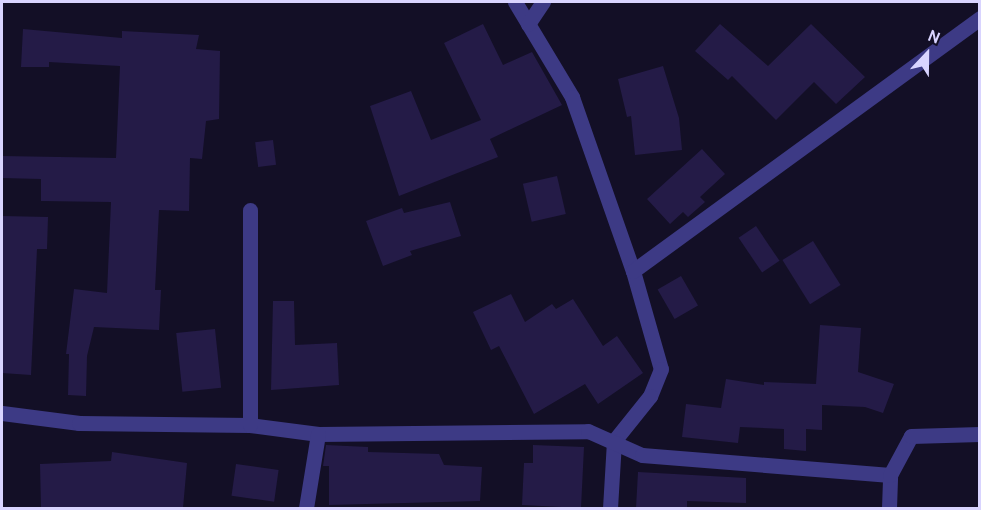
<!DOCTYPE html>
<style>
body{margin:0}
#map{position:relative;width:981px;height:510px;overflow:hidden;background:#130f26;font-family:Cabin,sans-serif}
div>[style]{position:absolute}
[style*='--x']{left:calc(var(--x)*1px);top:calc(var(--y)*1px);width:calc(var(--w)*1px);rotate:calc(var(--a)*1deg)}
.building>*{inset:0;background:#241b47;transform-origin:0 0}
.minor>*{height:15px;margin:-7.5px;padding:0 7.5px;transform-origin:7.5px;border-radius:7.5px;background:#3d3a85}
span{translate:-50% -50%;white-space:nowrap;text-align:center;line-height:1.15;-webkit-text-stroke:4.5px #130f26;paint-order:stroke}
.frame{position:absolute;inset:0;border:3px solid #d9d4ff;pointer-events:none}
.north{position:absolute;left:897px;top:24px;width:60px;height:60px;-webkit-text-stroke:4px #130f26;paint-order:stroke;rotate:22deg;font-size:16px;font-weight:700;line-height:24px;text-align:center;color:#d9d4ff}
.north::after{content:'';display:block;margin:auto;width:21px;height:27px;background:#d9d4ff;clip-path:polygon(50% 0,100% 100%,50% 72%,0 100%)}
</style>
<div id="map">
<div class="building">
<div style="clip-path:polygon(483px 24px,503px 65px,532px 52px,562px 105px,490px 139px,498px 157px,399px 196px,370px 106px,411px 91px,431px 140px,481px 120px,444px 43px)"></div>
<div style="clip-path:polygon(720px 24px,768px 66px,811px 24px,865px 77px,836px 104px,814px 82px,776px 120px,732px 76px,728px 80px,695px 51px)"></div>
<div style="clip-path:polygon(23px 29px,122px 38px,122px 31px,199px 35px,196px 49px,220px 51px,219px 119px,206px 121px,202px 159px,190px 158px,189px 211px,159px 210px,155px 290px,161px 290px,159px 330px,94px 327px,87px 356px,86px 396px,68px 395px,69px 354px,66px 354px,74px 289px,107px 293px,111px 202px,41px 201px,41px 179px,2px 178px,2px 156px,116px 158px,120px 66px,49px 62px,49px 67px,21px 67px)"></div>
<div style="clip-path:polygon(663px 66px,679px 118px,682px 150px,635px 155px,631px 116px,627px 117px,618px 79px)"></div>
<div style="left:273px;top:140px;width:25px;height:18px;rotate:83deg"></div>
<div style="clip-path:polygon(702px 149px,725px 174px,700px 197px,705px 202px,688px 217px,683px 212px,670px 224px,647px 199px)"></div>
<div style="left:557px;top:176px;width:39px;height:35px;rotate:77deg"></div>
<div style="clip-path:polygon(450px 202px,461px 236px,410px 251px,412px 255px,383px 266px,366px 221px,402px 208px,404px 213px)"></div>
<div style="clip-path:polygon(2px 216px,48px 217px,47px 249px,37px 249px,31px 375px,2px 373px)"></div>
<div style="left:756px;top:226px;width:42px;height:21px;rotate:56deg"></div>
<div style="left:813px;top:241px;width:52px;height:36px;rotate:58deg"></div>
<div style="left:681px;top:276px;width:34px;height:27px;rotate:60deg"></div>
<div style="clip-path:polygon(511px 294px,525px 322px,552px 304px,556px 309px,573px 299px,603px 346px,617px 336px,643px 373px,598px 404px,585px 384px,534px 414px,499px 346px,491px 350px,473px 312px)"></div>
<div style="clip-path:polygon(273px 301px,294px 301px,295px 345px,337px 343px,339px 385px,271px 390px)"></div>
<div style="clip-path:polygon(820px 325px,861px 328px,858px 372px,894px 384px,883px 413px,865px 407px,822px 405px,822px 430px,806px 429px,806px 451px,784px 449px,784px 429px,740px 427px,738px 443px,682px 437px,686px 404px,721px 408px,726px 379px,764px 385px,764px 382px,816px 384px)"></div>
<div style="left:215px;top:329px;width:59px;height:39px;rotate:84deg"></div>
<div style="clip-path:polygon(326px 445px,368px 447px,368px 452px,439px 454px,444px 465px,482px 467px,480px 501px,329px 505px,329px 466px,323px 466px)"></div>
<div style="clip-path:polygon(533px 445px,584px 447px,581px 508px,522px 505px,524px 463px,533px 463px)"></div>
<div style="clip-path:polygon(112px 452px,187px 463px,183px 508px,41px 508px,40px 464px,111px 461px)"></div>
<div style="left:236px;top:464px;width:43px;height:32px;rotate:8deg"></div>
<div style="clip-path:polygon(638px 472px,746px 478px,746px 503px,687px 501px,687px 508px,636px 508px)"></div>
</div>
<div class="minor">
<div style="--x:515;--y:2;--w:111;--a:59"></div>
<div style="--x:572;--y:97;--w:184;--a:70.7"></div>
<div style="--x:633;--y:271;--w:102;--a:74.1"></div>
<div style="--x:661;--y:369;--w:29;--a:112"></div>
<div style="--x:650;--y:396;--w:58;--a:128.7"></div>
<div style="--x:614;--y:441;--w:67;--a:93.4"></div>
<div style="--x:528;--y:24;--w:27;--a:-56"></div>
<div style="--x:633;--y:271;--w:429;--a:-36.1"></div>
<div style="--x:2;--y:413;--w:78;--a:7.4"></div>
<div style="--x:79;--y:423;--w:171;--a:0.7"></div>
<div style="--x:250;--y:425;--w:69;--a:7.5"></div>
<div style="--x:318;--y:434;--w:270;--a:-0.6"></div>
<div style="--x:588;--y:431;--w:59;--a:24"></div>
<div style="--x:642;--y:455;--w:249;--a:4.6"></div>
<div style="--x:250;--y:425;--w:215;--a:-90"></div>
<div style="--x:306;--y:508;--w:75;--a:-80.8"></div>
<div style="--x:889;--y:508;--w:33;--a:-88"></div>
<div style="--x:890;--y:475;--w:44;--a:-61.7"></div>
<div style="--x:911;--y:436;--w:69;--a:-1.7"></div>
</div>
<div class="frame"></div>
<div class="north">N</div>
</div>
